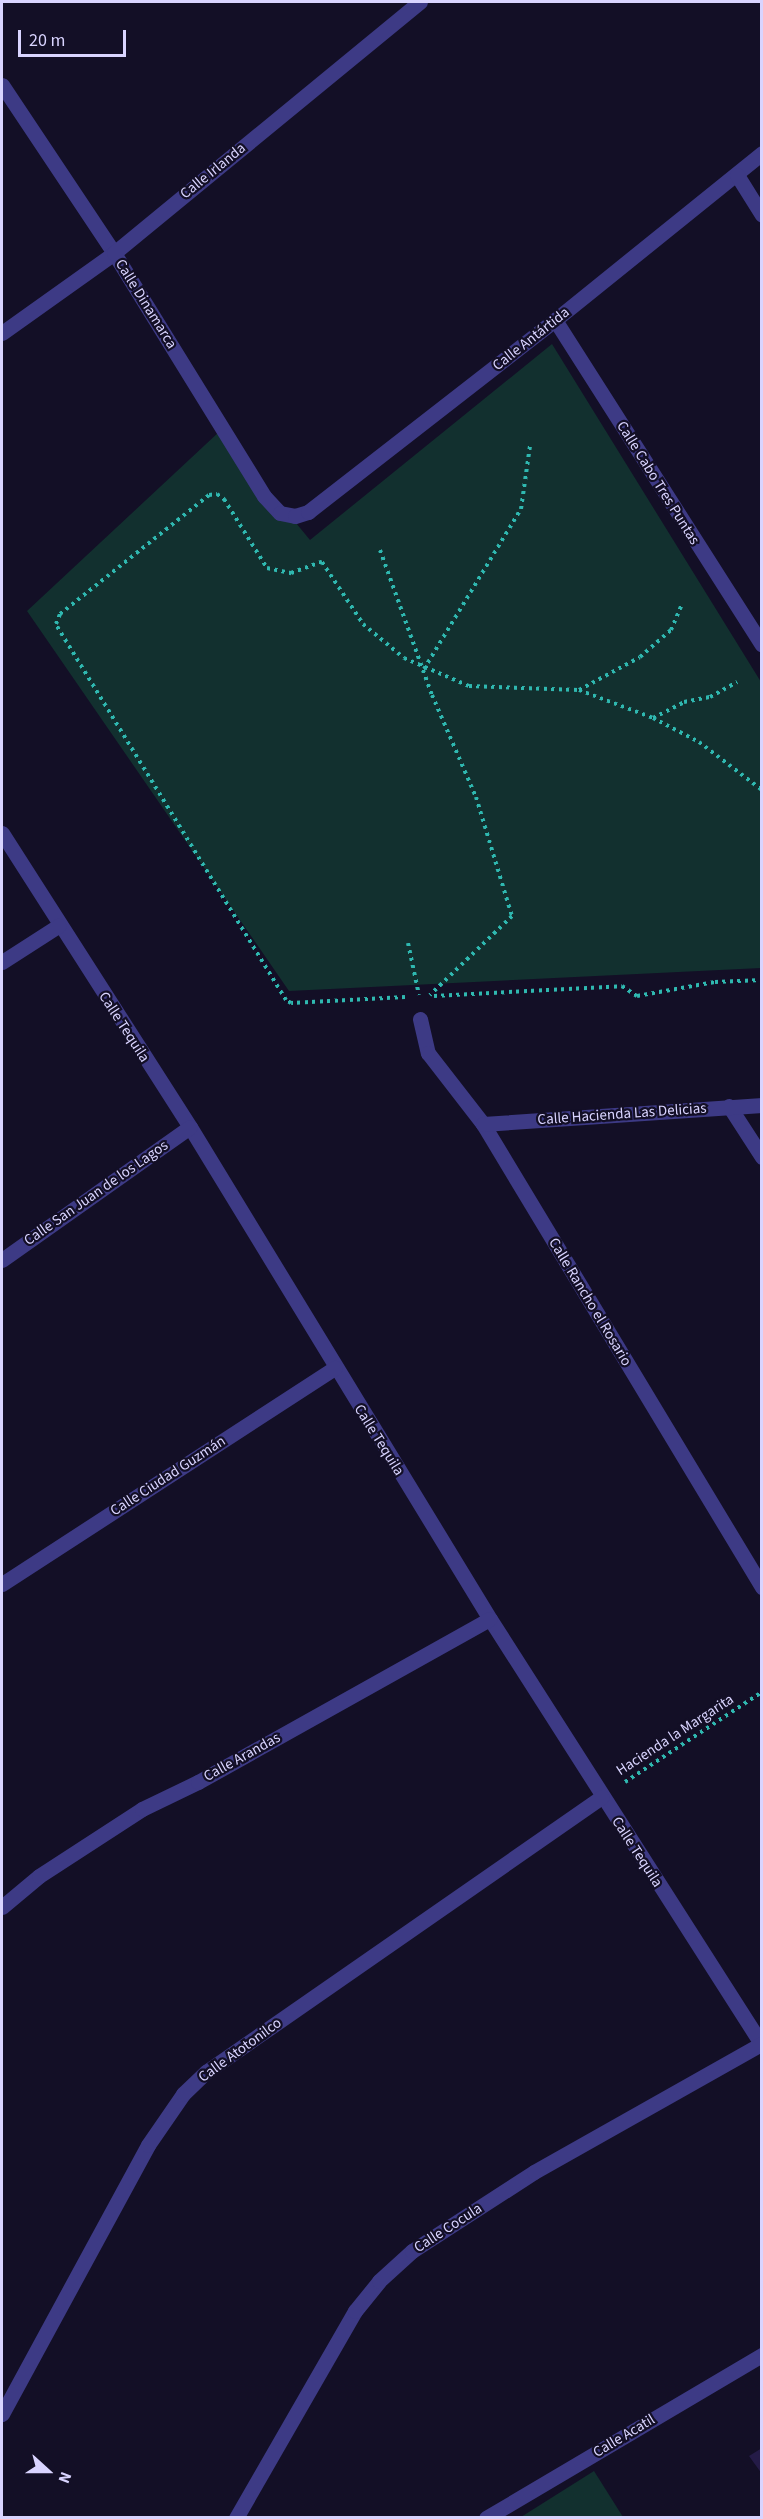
<!DOCTYPE html>
<meta charset="utf-8">
<style>
body{margin:0}
#map{position:relative;width:763px;height:2519px;overflow:hidden;background:#130f26;font-family:"Source Sans 3",sans-serif}
div>[style]{position:absolute}
[style*='--x']{left:calc(var(--x)*1px);top:calc(var(--y)*1px);width:calc(var(--w)*1px);rotate:calc(var(--a)*1deg)}
.green>*{inset:0;background:#12302f}
.building>*{inset:0;background:#241b47}
.path>*{height:4px;margin-top:-2px;transform-origin:0;background:repeating-linear-gradient(90deg,#2fb8b0 0 3px,transparent 0 7.5px)}
.minor>*{height:15px;margin:-7.5px;padding:0 7.5px;transform-origin:7.5px;border-radius:7.5px;background:#3d3a85}
span{translate:-50% -50%;white-space:nowrap;text-align:center;line-height:1.15;-webkit-text-stroke:4.5px #130f26;paint-order:stroke}
.street-label{font-size:15px;color:#d9d4ff}
.frame{position:absolute;inset:0;border:3px solid #d9d4ff;pointer-events:none}
.north{position:absolute;left:18px;top:2441px;width:60px;height:60px;-webkit-text-stroke:4px #130f26;paint-order:stroke;rotate:111deg;font-size:16px;font-weight:700;line-height:24px;text-align:center;color:#d9d4ff}
.north::after{content:'';display:block;margin:auto;width:21px;height:27px;background:#d9d4ff;clip-path:polygon(50% 0,100% 100%,50% 72%,0 100%)}
.scale{position:absolute;left:18px;top:30px;width:108px;height:27px;box-sizing:border-box;border:3px solid #d9d4ff;border-top:0;padding-left:8px;font-size:18px;line-height:21px;white-space:nowrap;color:#d9d4ff;-webkit-text-stroke:4px #130f26;paint-order:stroke}
</style>
<div id="map">
<div class="green">
<div style="clip-path:polygon(552px 344px,761px 682px,761px 968px,289px 991px,27px 611px,220px 431px,310px 540px)"></div>
<div style="clip-path:polygon(594px 2471px,623px 2517px,521px 2517px)"></div>
</div>
<div class="building">
<div style="clip-path:polygon(762px 2448px,762px 2474px,749px 2456px)"></div>
</div>
<div class="path">
<div style="--x:380;--y:550;--w:154;--a:70.3"></div>
<div style="--x:432;--y:695;--w:111;--a:66.7"></div>
<div style="--x:476;--y:797;--w:124;--a:73.2"></div>
<div style="--x:512;--y:916;--w:114;--a:136.1"></div>
<div style="--x:424;--y:669;--w:187;--a:-58.8"></div>
<div style="--x:521;--y:509;--w:64;--a:-81.9"></div>
<div style="--x:579;--y:690;--w:69;--a:-28.4"></div>
<div style="--x:640;--y:657;--w:41;--a:-41.1"></div>
<div style="--x:671;--y:630;--w:26;--a:-67"></div>
<div style="--x:653;--y:718;--w:35;--a:-27"></div>
<div style="--x:684;--y:702;--w:26;--a:-11"></div>
<div style="--x:710;--y:697;--w:31;--a:-29"></div>
<div style="--x:408;--y:943;--w:53;--a:78.1"></div>
<div style="--x:434;--y:996;--w:188;--a:-3"></div>
<div style="--x:622;--y:986;--w:18;--a:34"></div>
<div style="--x:637;--y:996;--w:79;--a:-10.2"></div>
<div style="--x:715;--y:982;--w:47;--a:-2.4"></div>
<div style="--x:405;--y:997;--w:114;--a:177"></div>
<div style="--x:291;--y:1003;--w:6;--a:-149"></div>
<div style="--x:286;--y:1000;--w:441;--a:-121.5"></div>
<div style="--x:56;--y:624;--w:11;--a:-68"></div>
<div style="--x:60;--y:614;--w:191;--a:-38.6"></div>
<div style="--x:209;--y:495;--w:8;--a:-7"></div>
<div style="--x:217;--y:494;--w:9;--a:36"></div>
<div style="--x:224;--y:499;--w:81;--a:58.1"></div>
<div style="--x:267;--y:568;--w:25;--a:12"></div>
<div style="--x:291;--y:573;--w:33;--a:-20"></div>
<div style="--x:322;--y:562;--w:74;--a:56.5"></div>
<div style="--x:363;--y:624;--w:53;--a:39.7"></div>
<div style="--x:404;--y:658;--w:71;--a:23.3"></div>
<div style="--x:469;--y:686;--w:110;--a:2.1"></div>
<div style="--x:579;--y:690;--w:79;--a:20.7"></div>
<div style="--x:653;--y:718;--w:52;--a:27.6"></div>
<div style="--x:699;--y:742;--w:79;--a:37.3"></div>
<div style="--x:625;--y:1782;--w:164;--a:-33.3"></div>
</div>
<div class="minor">
<div style="--x:2;--y:85;--w:202;--a:56.3"></div>
<div style="--x:114;--y:253;--w:286;--a:58.3"></div>
<div style="--x:264;--y:496;--w:23;--a:47"></div>
<div style="--x:280;--y:513;--w:15;--a:11"></div>
<div style="--x:295;--y:516;--w:14;--a:-17"></div>
<div style="--x:308;--y:512;--w:313;--a:-37.9"></div>
<div style="--x:555;--y:320;--w:266;--a:-38.9"></div>
<div style="--x:737;--y:175;--w:47;--a:58"></div>
<div style="--x:555;--y:320;--w:385;--a:57.5"></div>
<div style="--x:2;--y:333;--w:138;--a:-35.5"></div>
<div style="--x:114;--y:253;--w:396;--a:-39.4"></div>
<div style="--x:2;--y:833;--w:349;--a:57.4"></div>
<div style="--x:190;--y:1127;--w:576;--a:58.63"></div>
<div style="--x:490;--y:1619;--w:505;--a:57.44"></div>
<div style="--x:2;--y:962;--w:67;--a:-32.7"></div>
<div style="--x:420;--y:1019;--w:35;--a:77"></div>
<div style="--x:428;--y:1053;--w:90;--a:52.2"></div>
<div style="--x:483;--y:1124;--w:541;--a:58.93"></div>
<div style="--x:729;--y:1106;--w:61;--a:57.1"></div>
<div style="--x:483;--y:1124;--w:280;--a:-3.9"></div>
<div style="--x:2;--y:1260;--w:230;--a:-35.3"></div>
<div style="--x:2;--y:1584;--w:397;--a:-33"></div>
<div style="--x:2;--y:1907;--w:48;--a:-40"></div>
<div style="--x:39;--y:1876;--w:123;--a:-33"></div>
<div style="--x:142;--y:1809;--w:62;--a:-25.7"></div>
<div style="--x:198;--y:1782;--w:334;--a:-29.2"></div>
<div style="--x:2;--y:2414;--w:306;--a:-61.5"></div>
<div style="--x:148;--y:2145;--w:62;--a:-55.5"></div>
<div style="--x:183;--y:2094;--w:32;--a:-44"></div>
<div style="--x:206;--y:2072;--w:482;--a:-34.8"></div>
<div style="--x:236;--y:2518;--w:239;--a:-60.1"></div>
<div style="--x:355;--y:2311;--w:38;--a:-51"></div>
<div style="--x:379;--y:2281;--w:45;--a:-42.3"></div>
<div style="--x:412;--y:2251;--w:145;--a:-32.9"></div>
<div style="--x:534;--y:2172;--w:261;--a:-29.4"></div>
<div style="--x:486;--y:2518;--w:321;--a:-30.6"></div>
</div>
<div class="street-label">
<span style="left:213px;top:171px;rotate:-39deg">Calle Irlanda</span>
<span style="left:146px;top:304px;rotate:58deg">Calle Dinamarca</span>
<span style="left:531px;top:339px;rotate:-38deg">Calle Antártida</span>
<span style="left:658px;top:483px;rotate:58deg">Calle Cabo Tres Puntas</span>
<span style="left:124px;top:1027px;rotate:57deg">Calle Tequila</span>
<span style="left:622px;top:1114px;rotate:-4deg">Calle Hacienda Las Delicias</span>
<span style="left:96px;top:1193px;rotate:-35deg">Calle San Juan de los Lagos</span>
<span style="left:590px;top:1302px;rotate:59deg">Calle Rancho el Rosario</span>
<span style="left:379px;top:1440px;rotate:58deg">Calle Tequila</span>
<span style="left:168px;top:1476px;rotate:-33deg">Calle Ciudad Guzmán</span>
<span style="left:675px;top:1735px;rotate:-33deg">Hacienda la Margarita</span>
<span style="left:242px;top:1757px;rotate:-29deg">Calle Arandas</span>
<span style="left:637px;top:1852px;rotate:57deg">Calle Tequila</span>
<span style="left:240px;top:2050px;rotate:-36deg">Calle Atotonilco</span>
<span style="left:448px;top:2228px;rotate:-33deg">Calle Cocula</span>
<span style="left:624px;top:2436px;rotate:-31deg">Calle Acatil</span>
</div>
<div class="frame"></div>
<div class="north">N</div>
<div class="scale">20 m</div>
</div>
